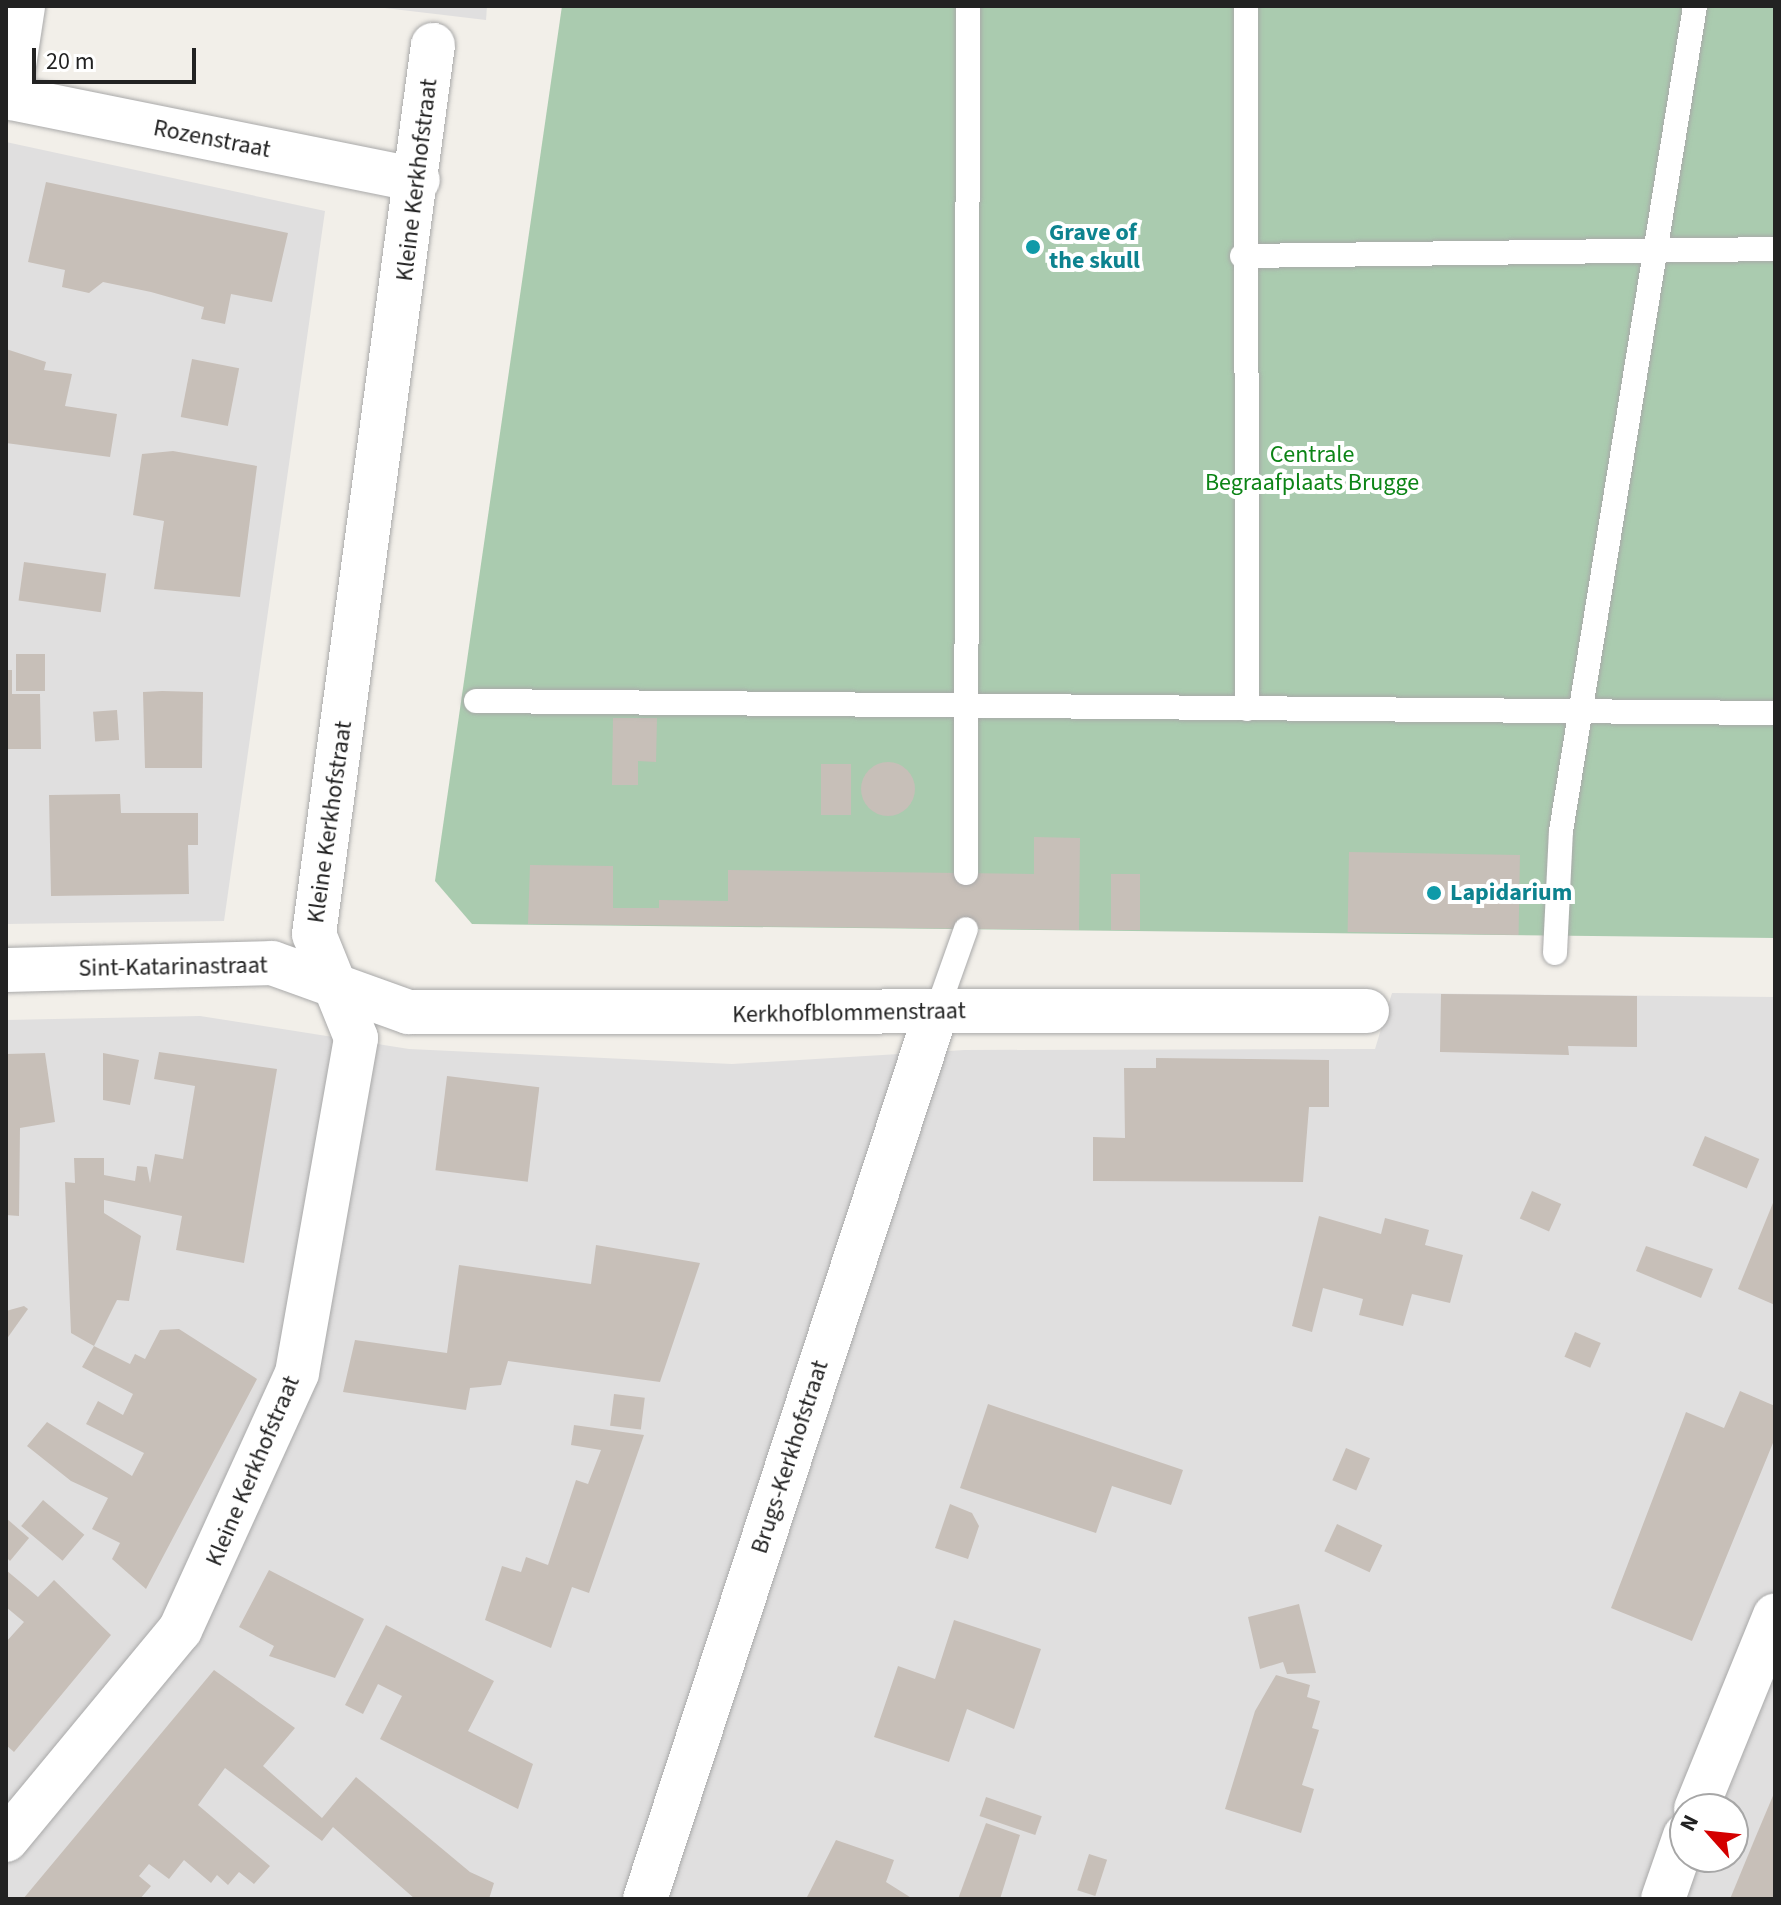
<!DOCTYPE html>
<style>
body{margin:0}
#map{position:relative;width:1781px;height:1905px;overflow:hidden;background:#f2efe9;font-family:"Source Sans 3",sans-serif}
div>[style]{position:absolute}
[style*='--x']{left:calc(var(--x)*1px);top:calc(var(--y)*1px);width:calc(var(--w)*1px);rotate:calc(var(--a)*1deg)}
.residential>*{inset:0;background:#e0dfdf}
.cemetery>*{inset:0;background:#aacbaf}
.building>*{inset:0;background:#c7bfb8;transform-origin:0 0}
.round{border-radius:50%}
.roads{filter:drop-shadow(0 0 2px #a9a9a9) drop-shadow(0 0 2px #a9a9a9)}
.lane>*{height:24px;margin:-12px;padding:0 12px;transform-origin:12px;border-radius:12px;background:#fff}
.street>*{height:44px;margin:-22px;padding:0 22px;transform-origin:22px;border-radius:22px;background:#fff}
.dots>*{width:22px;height:22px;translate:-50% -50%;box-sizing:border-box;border:4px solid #fff;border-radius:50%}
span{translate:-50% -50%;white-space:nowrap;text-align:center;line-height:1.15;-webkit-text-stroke:8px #fff;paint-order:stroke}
.street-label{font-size:24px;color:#222}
.culture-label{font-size:24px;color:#0d838f;font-weight:700}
.left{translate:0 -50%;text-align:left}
.park-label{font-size:24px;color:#0c8416}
.frame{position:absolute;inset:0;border:8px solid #222;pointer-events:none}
.north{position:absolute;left:1669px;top:1793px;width:80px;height:80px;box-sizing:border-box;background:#fff;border:2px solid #a7a7a7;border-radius:50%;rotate:297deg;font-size:22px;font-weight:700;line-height:32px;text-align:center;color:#222}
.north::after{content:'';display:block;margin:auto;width:28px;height:36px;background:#d40000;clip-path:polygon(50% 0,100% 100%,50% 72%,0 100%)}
.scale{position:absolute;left:32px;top:48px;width:164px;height:36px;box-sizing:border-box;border:4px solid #222;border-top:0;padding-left:10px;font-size:24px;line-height:28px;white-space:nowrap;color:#222;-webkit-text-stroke:6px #fff;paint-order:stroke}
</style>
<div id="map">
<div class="residential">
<div style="clip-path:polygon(368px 6px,487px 6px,486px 20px)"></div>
<div style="clip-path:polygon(6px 142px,325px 211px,224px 921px,6px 924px)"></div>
<div style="clip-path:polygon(evenodd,1392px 993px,1775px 997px,1775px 1899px,6px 1899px,6px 1020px,200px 1016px,409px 1049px,732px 1064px,965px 1050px,1375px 1049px,1392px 993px,1685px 1809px,1733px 1809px,1733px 1857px,1685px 1857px,1685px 1809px)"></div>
</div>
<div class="cemetery">
<div style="clip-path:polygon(562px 6px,1775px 6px,1775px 938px,472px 924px,435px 881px)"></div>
</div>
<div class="building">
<div style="clip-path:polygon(46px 182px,288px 233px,272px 302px,231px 294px,225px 324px,201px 319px,204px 307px,151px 292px,103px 282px,89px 293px,62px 287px,65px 270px,28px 262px)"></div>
<div style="clip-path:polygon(6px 349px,46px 362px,44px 370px,72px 374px,65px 406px,117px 414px,110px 457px,6px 443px)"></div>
<div style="left:192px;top:359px;width:48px;height:59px;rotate:11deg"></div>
<div style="clip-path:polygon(173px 451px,257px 466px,240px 597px,154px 589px,164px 521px,133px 515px,142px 454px)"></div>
<div style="left:24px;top:562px;width:83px;height:39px;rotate:8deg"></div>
<div style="left:16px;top:654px;width:29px;height:37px"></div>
<div style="clip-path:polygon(6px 670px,12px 670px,12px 694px,40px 694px,41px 749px,6px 749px)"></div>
<div style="clip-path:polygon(162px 691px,203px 692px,202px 768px,145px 768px,143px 692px)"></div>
<div style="left:117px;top:710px;width:30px;height:24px;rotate:86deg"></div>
<div style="clip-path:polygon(613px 718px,657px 718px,656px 762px,638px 761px,638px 785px,612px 785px)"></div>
<div class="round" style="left:861px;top:762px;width:54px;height:54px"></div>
<div style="left:821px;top:764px;width:30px;height:51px"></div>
<div style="clip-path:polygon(120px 794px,121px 813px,198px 813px,198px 845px,188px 845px,189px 894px,51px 896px,49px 795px)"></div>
<div style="clip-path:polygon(1034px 837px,1080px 838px,1079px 930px,528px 924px,530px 865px,613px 866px,613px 908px,659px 908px,659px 900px,728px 901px,728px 870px,1034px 874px)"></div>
<div style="left:1349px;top:852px;width:171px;height:80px;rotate:1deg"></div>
<div style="left:1111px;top:874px;width:29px;height:56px"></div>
<div style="clip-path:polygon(1441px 994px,1637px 996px,1637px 1047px,1568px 1046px,1569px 1055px,1440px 1052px)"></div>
<div style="clip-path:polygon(159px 1052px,277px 1069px,244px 1263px,176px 1250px,182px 1216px,104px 1200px,104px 1213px,141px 1236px,129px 1301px,117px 1300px,94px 1346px,71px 1333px,65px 1182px,75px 1183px,74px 1158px,104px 1158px,104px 1175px,135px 1181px,137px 1166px,147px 1167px,150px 1183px,155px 1154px,183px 1159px,195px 1086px,154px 1079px)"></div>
<div style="clip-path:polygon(45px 1053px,55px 1122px,20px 1128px,19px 1216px,6px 1215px,6px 1054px)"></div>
<div style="clip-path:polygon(103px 1053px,139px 1060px,130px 1105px,103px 1100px)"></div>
<div style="clip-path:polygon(1156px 1058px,1329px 1060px,1329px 1107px,1309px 1107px,1303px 1182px,1093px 1181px,1093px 1137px,1125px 1138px,1124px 1068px,1156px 1068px)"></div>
<div style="left:447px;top:1076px;width:93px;height:95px;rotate:7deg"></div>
<div style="left:1705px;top:1136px;width:59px;height:32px;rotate:23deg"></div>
<div style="left:1532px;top:1191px;width:32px;height:30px;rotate:24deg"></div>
<div style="clip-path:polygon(1775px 1198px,1775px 1305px,1738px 1289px)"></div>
<div style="clip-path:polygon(1319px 1216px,1381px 1234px,1385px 1218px,1429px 1230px,1425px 1245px,1463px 1255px,1450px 1303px,1412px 1294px,1403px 1326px,1359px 1315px,1363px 1299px,1323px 1288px,1312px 1332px,1292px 1326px)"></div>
<div style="clip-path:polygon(596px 1245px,700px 1263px,660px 1382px,508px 1361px,501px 1385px,470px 1388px,466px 1410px,343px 1392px,355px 1340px,447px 1353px,459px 1265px,591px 1284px)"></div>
<div style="clip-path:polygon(1646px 1246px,1713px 1269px,1701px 1298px,1636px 1271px)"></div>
<div style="clip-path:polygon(24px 1306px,28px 1309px,6px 1340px,6px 1311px)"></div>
<div style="clip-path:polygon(179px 1329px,257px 1379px,146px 1589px,112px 1559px,120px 1543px,92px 1529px,108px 1498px,71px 1481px,27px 1446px,47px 1422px,132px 1476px,144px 1453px,86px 1424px,98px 1401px,123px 1415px,133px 1394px,82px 1367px,94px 1346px,130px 1364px,135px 1354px,145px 1359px,160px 1330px)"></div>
<div style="left:1575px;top:1332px;width:28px;height:27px;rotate:23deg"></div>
<div style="clip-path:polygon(1740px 1391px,1775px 1406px,1775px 1438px,1692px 1641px,1611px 1608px,1686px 1412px,1724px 1428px)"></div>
<div style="left:614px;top:1394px;width:31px;height:32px;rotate:7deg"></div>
<div style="clip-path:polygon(988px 1404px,1183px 1470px,1171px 1505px,1112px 1486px,1096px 1533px,960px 1488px)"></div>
<div style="clip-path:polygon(574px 1425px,644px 1435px,589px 1593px,572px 1587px,551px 1648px,485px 1620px,502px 1566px,521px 1572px,526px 1557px,548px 1565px,576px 1480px,588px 1484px,601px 1450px,571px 1445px)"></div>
<div style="left:1346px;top:1448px;width:26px;height:35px;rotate:23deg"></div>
<div style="left:43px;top:1500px;width:54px;height:34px;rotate:40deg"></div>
<div style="clip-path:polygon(950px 1504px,972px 1513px,979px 1526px,968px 1559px,935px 1548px)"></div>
<div style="clip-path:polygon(6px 1518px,29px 1538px,10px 1561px,6px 1557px)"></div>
<div style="left:1337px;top:1524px;width:50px;height:30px;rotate:25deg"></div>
<div style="clip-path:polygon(6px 1570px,38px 1597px,54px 1580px,111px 1635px,14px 1752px,6px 1745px,6px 1642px,24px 1622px,6px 1607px)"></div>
<div style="clip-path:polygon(269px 1570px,364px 1619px,335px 1678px,269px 1656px,274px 1646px,239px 1627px)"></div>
<div style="clip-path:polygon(1299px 1604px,1316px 1673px,1287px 1674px,1283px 1662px,1260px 1669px,1248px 1617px)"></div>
<div style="clip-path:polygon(954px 1620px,1041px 1649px,1014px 1729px,967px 1709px,949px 1762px,874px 1737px,898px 1666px,935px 1679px)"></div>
<div style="clip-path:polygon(386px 1625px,494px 1681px,468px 1731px,533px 1764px,518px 1809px,380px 1739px,402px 1696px,378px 1684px,363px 1714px,345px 1705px)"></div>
<div style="clip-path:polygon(214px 1670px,295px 1728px,263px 1766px,322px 1818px,356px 1777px,470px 1872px,494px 1883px,489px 1899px,415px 1899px,333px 1827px,322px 1841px,225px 1768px,198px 1805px,270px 1866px,254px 1884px,239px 1872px,228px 1885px,217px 1875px,211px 1883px,184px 1860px,169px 1879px,149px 1864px,139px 1876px,151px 1886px,140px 1899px,23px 1899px)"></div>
<div style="clip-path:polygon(1276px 1675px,1310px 1685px,1307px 1697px,1320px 1701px,1312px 1728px,1319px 1730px,1302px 1785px,1314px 1789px,1301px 1833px,1225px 1809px,1255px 1711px)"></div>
<div style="clip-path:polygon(1775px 1791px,1775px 1899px,1730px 1899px,1756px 1836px)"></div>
<div style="left:986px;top:1797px;width:59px;height:20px;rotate:19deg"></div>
<div style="clip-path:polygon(986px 1823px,1020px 1835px,1000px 1899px,958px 1899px)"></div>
<div style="clip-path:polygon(836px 1840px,894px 1860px,886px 1882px,913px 1899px,806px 1899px)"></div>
<div style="left:1089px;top:1854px;width:19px;height:38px;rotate:18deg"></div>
</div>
<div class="roads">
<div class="lane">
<div style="--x:1246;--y:6;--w:703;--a:89.92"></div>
<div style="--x:1242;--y:256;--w:533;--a:-0.75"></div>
<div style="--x:476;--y:701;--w:1299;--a:0.53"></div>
<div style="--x:966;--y:873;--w:867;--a:-89.87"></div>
<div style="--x:1555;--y:953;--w:122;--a:-87.2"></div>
<div style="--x:1561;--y:831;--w:836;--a:-80.77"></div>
<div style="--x:935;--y:1016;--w:92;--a:-70.4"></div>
</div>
<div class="street">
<div style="--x:6;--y:97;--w:420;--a:11.4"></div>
<div style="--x:9;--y:98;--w:93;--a:-81.3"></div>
<div style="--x:6;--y:970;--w:266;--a:-1.5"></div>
<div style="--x:272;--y:963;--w:145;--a:19.8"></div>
<div style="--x:408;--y:1012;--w:959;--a:-0.06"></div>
<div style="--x:1696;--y:1809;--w:209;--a:-67.8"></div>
<div style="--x:6;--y:1840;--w:273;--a:-50.4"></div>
<div style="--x:180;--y:1630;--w:282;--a:-65.5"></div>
<div style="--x:297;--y:1373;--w:340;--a:-80"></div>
<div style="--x:356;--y:1038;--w:112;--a:-112"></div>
<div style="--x:314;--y:934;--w:897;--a:-82.38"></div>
<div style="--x:645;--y:1899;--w:929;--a:-71.82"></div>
<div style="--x:1663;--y:1899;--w:67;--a:-70.8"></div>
</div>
</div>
<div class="dots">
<div style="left:1033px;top:247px;background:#0f9aa8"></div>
<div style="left:1434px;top:893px;background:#0f9aa8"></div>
</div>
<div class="street-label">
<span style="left:212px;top:139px;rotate:11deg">Rozenstraat</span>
<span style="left:417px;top:180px;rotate:-83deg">Kleine Kerkhofstraat</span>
<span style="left:330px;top:822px;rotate:-82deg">Kleine Kerkhofstraat</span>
<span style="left:173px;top:967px;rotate:-1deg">Sint-Katarinastraat</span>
<span style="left:849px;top:1013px;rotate:-1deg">Kerkhofblommenstraat</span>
<span style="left:790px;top:1457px;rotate:-72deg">Brugs-Kerkhofstraat</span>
<span style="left:253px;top:1471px;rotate:-67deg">Kleine Kerkhofstraat</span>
</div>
<div class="culture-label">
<span class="left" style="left:1049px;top:247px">Grave of<br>the skull</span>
<span class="left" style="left:1450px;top:893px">Lapidarium</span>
</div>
<div class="park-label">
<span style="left:1312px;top:469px">Centrale<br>Begraafplaats Brugge</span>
</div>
<div class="frame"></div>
<div class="north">N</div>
<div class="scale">20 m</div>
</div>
